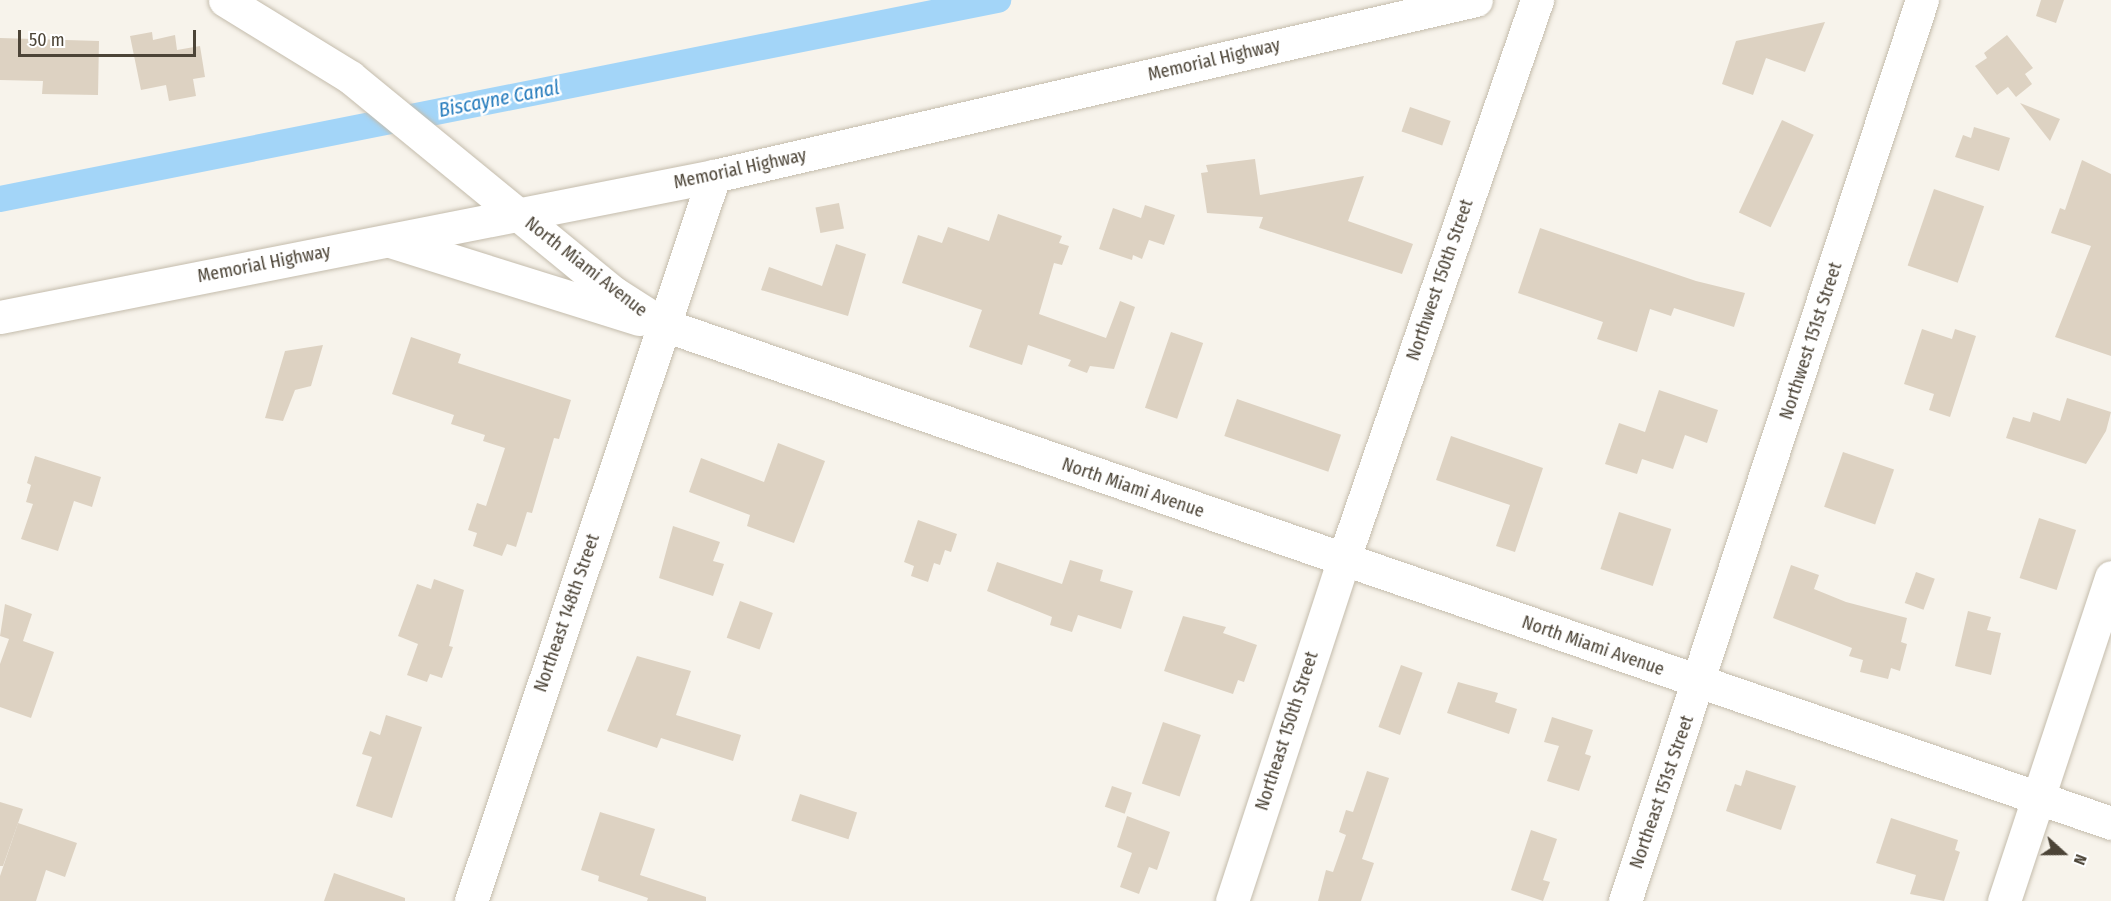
<!DOCTYPE html>
<style>
body{margin:0}
#map{position:relative;width:2111px;height:901px;overflow:hidden;background:#f7f3eb;font-family:"Fira Sans Condensed",sans-serif}
div>[style]{position:absolute}
[style*='--x']{left:calc(var(--x)*1px);top:calc(var(--y)*1px);width:calc(var(--w)*1px);rotate:calc(var(--a)*1deg)}
.canal>*{height:26px;margin:-13px;padding:0 13px;transform-origin:13px;border-radius:13px;background:#a3d5f8}
.building>*{inset:0;background:#ddd2c2;transform-origin:0 0}
.roads{filter:drop-shadow(0 0 2px #c4bcac) drop-shadow(0 0 2px #c4bcac)}
.minor>*{height:33px;margin:-16.5px;padding:0 16.5px;transform-origin:16.5px;border-radius:16.5px;background:#fff}
span{translate:-50% -50%;white-space:nowrap;text-align:center;line-height:1.15;-webkit-text-stroke:5px #fff;paint-order:stroke}
.street-label{font-size:18px;color:#4c4437}
.water-label{font-size:20px;color:#237abc;font-style:italic}
.north{position:absolute;left:2033px;top:823px;width:60px;height:60px;-webkit-text-stroke:4px #fff;paint-order:stroke;rotate:111deg;font-size:16px;font-weight:700;line-height:24px;text-align:center;color:#4c4437}
.north::after{content:'';display:block;margin:auto;width:21px;height:27px;background:#4c4437;clip-path:polygon(50% 0,100% 100%,50% 72%,0 100%)}
.scale{position:absolute;left:18px;top:30px;width:178px;height:27px;box-sizing:border-box;border:3px solid #4c4437;border-top:0;padding-left:8px;font-size:18px;line-height:21px;white-space:nowrap;color:#4c4437;-webkit-text-stroke:4px #fff;paint-order:stroke}
</style>
<div id="map">
<div class="canal">
<div style="--x:0;--y:199;--w:1018;--a:-11.28"></div>
</div>
<div class="building">
<div style="clip-path:polygon(2041px 0,2064px 0,2056px 23px,2036px 16px)"></div>
<div style="clip-path:polygon(1825px 22px,1805px 72px,1766px 58px,1753px 95px,1722px 84px,1736px 41px)"></div>
<div style="clip-path:polygon(152px 32px,153px 40px,175px 35px,177px 50px,200px 46px,205px 77px,193px 79px,196px 96px,169px 101px,166px 85px,141px 90px,130px 36px)"></div>
<div style="clip-path:polygon(2007px 35px,2033px 68px,2025px 74px,2032px 84px,2016px 97px,2008px 87px,1997px 95px,1975px 66px,1987px 58px,1984px 53px)"></div>
<div style="clip-path:polygon(0 38px,99px 41px,98px 95px,42px 94px,43px 81px,0 80px)"></div>
<div style="clip-path:polygon(2020px 103px,2060px 119px,2050px 141px)"></div>
<div style="left:1410px;top:107px;width:43px;height:26px;rotate:19deg"></div>
<div style="left:1782px;top:120px;width:35px;height:102px;rotate:25deg"></div>
<div style="clip-path:polygon(1974px 127px,2010px 138px,1999px 171px,1955px 157px,1963px 135px,1971px 138px)"></div>
<div style="clip-path:polygon(1255px 159px,1260px 195px,1364px 176px,1348px 221px,1413px 244px,1402px 274px,1259px 228px,1263px 217px,1207px 213px,1201px 173px,1208px 172px,1206px 165px)"></div>
<div style="clip-path:polygon(2082px 160px,2111px 174px,2111px 356px,2055px 337px,2091px 246px,2051px 233px,2060px 208px,2065px 210px)"></div>
<div style="left:1934px;top:189px;width:53px;height:81px;rotate:19deg"></div>
<div style="left:839px;top:203px;width:26px;height:24px;rotate:79deg"></div>
<div style="clip-path:polygon(1145px 205px,1175px 215px,1164px 245px,1149px 240px,1142px 259px,1133px 255px,1132px 260px,1099px 249px,1113px 208px,1141px 218px)"></div>
<div style="clip-path:polygon(998px 214px,1062px 236px,1059px 243px,1069px 246px,1062px 265px,1054px 263px,1039px 314px,1106px 338px,1120px 301px,1135px 307px,1114px 369px,1090px 366px,1087px 373px,1068px 366px,1071px 360px,1028px 345px,1022px 365px,969px 347px,982px 310px,902px 283px,918px 235px,942px 243px,948px 227px,989px 241px)"></div>
<div style="clip-path:polygon(1540px 228px,1696px 281px,1745px 293px,1734px 327px,1674px 308px,1671px 316px,1650px 309px,1637px 352px,1597px 339px,1603px 322px,1518px 293px)"></div>
<div style="clip-path:polygon(836px 244px,866px 254px,848px 316px,761px 290px,769px 267px,822px 286px)"></div>
<div style="clip-path:polygon(1922px 329px,1952px 339px,1955px 329px,1976px 336px,1950px 417px,1929px 410px,1934px 394px,1904px 384px)"></div>
<div style="left:1171px;top:332px;width:34px;height:80px;rotate:19deg"></div>
<div style="clip-path:polygon(411px 337px,461px 354px,458px 363px,571px 400px,559px 439px,554px 438px,532px 513px,527px 512px,516px 547px,507px 544px,502px 556px,473px 546px,477px 533px,468px 530px,477px 503px,486px 506px,505px 448px,483px 441px,485px 435px,451px 424px,454px 415px,392px 394px)"></div>
<div style="clip-path:polygon(323px 345px,311px 386px,295px 390px,283px 421px,265px 418px,285px 351px)"></div>
<div style="clip-path:polygon(1659px 390px,1718px 410px,1707px 443px,1685px 435px,1673px 469px,1642px 459px,1637px 474px,1605px 464px,1619px 423px,1645px 432px)"></div>
<div style="clip-path:polygon(2067px 398px,2111px 412px,2106px 431px,2086px 464px,2006px 438px,2013px 417px,2030px 422px,2033px 412px,2060px 421px)"></div>
<div style="left:1237px;top:399px;width:110px;height:39px;rotate:19deg"></div>
<div style="clip-path:polygon(1451px 436px,1543px 468px,1515px 552px,1496px 546px,1510px 505px,1436px 480px)"></div>
<div style="clip-path:polygon(778px 443px,825px 461px,794px 543px,747px 526px,750px 515px,689px 492px,701px 458px,764px 482px)"></div>
<div style="left:1843px;top:452px;width:54px;height:58px;rotate:19deg"></div>
<div style="clip-path:polygon(35px 456px,101px 477px,92px 507px,74px 501px,58px 551px,21px 539px,33px 504px,26px 502px,31px 485px,27px 483px)"></div>
<div style="left:1619px;top:512px;width:55px;height:60px;rotate:18deg"></div>
<div style="left:2039px;top:518px;width:39px;height:63px;rotate:18deg"></div>
<div style="clip-path:polygon(918px 520px,957px 534px,951px 552px,945px 550px,940px 565px,934px 563px,928px 582px,911px 576px,914px 566px,904px 562px)"></div>
<div style="clip-path:polygon(673px 526px,720px 542px,713px 561px,724px 564px,713px 596px,659px 578px)"></div>
<div style="clip-path:polygon(1070px 560px,1103px 570px,1100px 581px,1133px 591px,1121px 629px,1078px 615px,1072px 632px,1050px 625px,1052px 617px,987px 591px,997px 562px,1062px 584px)"></div>
<div style="clip-path:polygon(1791px 565px,1819px 575px,1814px 589px,1846px 602px,1907px 618px,1901px 642px,1907px 644px,1900px 671px,1891px 668px,1888px 679px,1860px 672px,1863px 660px,1849px 656px,1852px 648px,1773px 618px)"></div>
<div style="left:1916px;top:572px;width:20px;height:33px;rotate:20deg"></div>
<div style="clip-path:polygon(434px 579px,464px 590px,449px 646px,453px 647px,442px 678px,430px 674px,427px 682px,407px 675px,418px 644px,398px 636px,417px 584px,431px 589px)"></div>
<div style="left:740px;top:601px;width:35px;height:39px;rotate:20deg"></div>
<div style="clip-path:polygon(5px 604px,32px 614px,23px 641px,54px 652px,31px 718px,0 707px,0 664px,9px 639px,0 636px)"></div>
<div style="clip-path:polygon(1968px 611px,1991px 617px,1987px 630px,2001px 633px,1991px 675px,1955px 666px)"></div>
<div style="clip-path:polygon(1183px 616px,1226px 627px,1223px 633px,1257px 645px,1244px 682px,1238px 680px,1233px 694px,1164px 671px)"></div>
<div style="clip-path:polygon(637px 656px,691px 671px,676px 715px,741px 735px,733px 761px,661px 738px,657px 748px,607px 731px)"></div>
<div style="left:1401px;top:665px;width:23px;height:66px;rotate:20deg"></div>
<div style="clip-path:polygon(1458px 682px,1498px 693px,1495px 702px,1517px 709px,1509px 734px,1447px 713px)"></div>
<div style="clip-path:polygon(386px 715px,422px 727px,392px 818px,356px 806px,372px 757px,362px 754px,370px 731px,380px 735px)"></div>
<div style="clip-path:polygon(1552px 717px,1593px 730px,1585px 754px,1591px 756px,1579px 791px,1547px 781px,1559px 746px,1544px 742px)"></div>
<div style="left:1163px;top:722px;width:40px;height:65px;rotate:19deg"></div>
<div style="clip-path:polygon(1746px 770px,1796px 786px,1781px 830px,1726px 811px,1735px 784px,1741px 786px)"></div>
<div style="clip-path:polygon(1367px 771px,1389px 778px,1362px 859px,1374px 863px,1361px 901px,1318px 901px,1326px 870px,1333px 872px,1346px 835px,1339px 832px,1346px 810px,1353px 812px)"></div>
<div style="left:1112px;top:786px;width:21px;height:22px;rotate:19deg"></div>
<div style="left:800px;top:794px;width:60px;height:28px;rotate:18deg"></div>
<div style="clip-path:polygon(0 802px,23px 809px,3px 866px,0 866px)"></div>
<div style="clip-path:polygon(600px 812px,655px 829px,640px 875px,706px 897px,706px 901px,647px 901px,648px 898px,598px 881px,599px 876px,581px 870px)"></div>
<div style="clip-path:polygon(1127px 816px,1170px 832px,1157px 870px,1149px 867px,1139px 894px,1120px 887px,1132px 853px,1117px 847px)"></div>
<div style="clip-path:polygon(1891px 818px,1958px 840px,1955px 850px,1960px 852px,1944px 901px,1910px 894px,1916px 875px,1876px 863px)"></div>
<div style="clip-path:polygon(18px 823px,77px 843px,65px 877px,46px 870px,36px 901px,0 901px,0 876px)"></div>
<div style="clip-path:polygon(1531px 830px,1557px 839px,1543px 880px,1550px 882px,1543px 901px,1511px 890px)"></div>
<div style="clip-path:polygon(334px 873px,405px 898px,405px 901px,324px 901px)"></div>
</div>
<div class="roads">
<div class="minor">
<div style="--x:225;--y:0;--w:147;--a:31.6"></div>
<div style="--x:350;--y:77;--w:341;--a:39.3"></div>
<div style="--x:614;--y:293;--w:59;--a:32.6"></div>
<div style="--x:664;--y:325;--w:1530;--a:18.99"></div>
<div style="--x:390;--y:241;--w:261;--a:17.4"></div>
<div style="--x:0;--y:317;--w:728;--a:-11.17"></div>
<div style="--x:714;--y:176;--w:782;--a:-13.01"></div>
<div style="--x:471;--y:901;--w:765;--a:-71.47"></div>
<div style="--x:1232;--y:901;--w:358;--a:-71.9"></div>
<div style="--x:1343;--y:561;--w:594;--a:-70.92"></div>
<div style="--x:1625;--y:901;--w:949;--a:-71.76"></div>
<div style="--x:2004;--y:901;--w:341;--a:-71.7"></div>
</div>
</div>
<div class="street-label">
<span style="left:1214px;top:60px;rotate:-13deg">Memorial Highway</span>
<span style="left:740px;top:169px;rotate:-12deg">Memorial Highway</span>
<span style="left:264px;top:264px;rotate:-11deg">Memorial Highway</span>
<span style="left:586px;top:267px;rotate:38deg">North Miami Avenue</span>
<span style="left:1440px;top:280px;rotate:-71deg">Northwest 150th Street</span>
<span style="left:1811px;top:341px;rotate:-72deg">Northwest 151st Street</span>
<span style="left:1133px;top:488px;rotate:19deg">North Miami Avenue</span>
<span style="left:567px;top:613px;rotate:-71deg">Northeast 148th Street</span>
<span style="left:1593px;top:646px;rotate:19deg">North Miami Avenue</span>
<span style="left:1287px;top:731px;rotate:-72deg">Northeast 150th Street</span>
<span style="left:1662px;top:792px;rotate:-71deg">Northeast 151st Street</span>
</div>
<div class="water-label">
<span style="left:499px;top:99px;rotate:-11deg">Biscayne Canal</span>
</div>
<div class="north">N</div>
<div class="scale">50 m</div>
</div>
